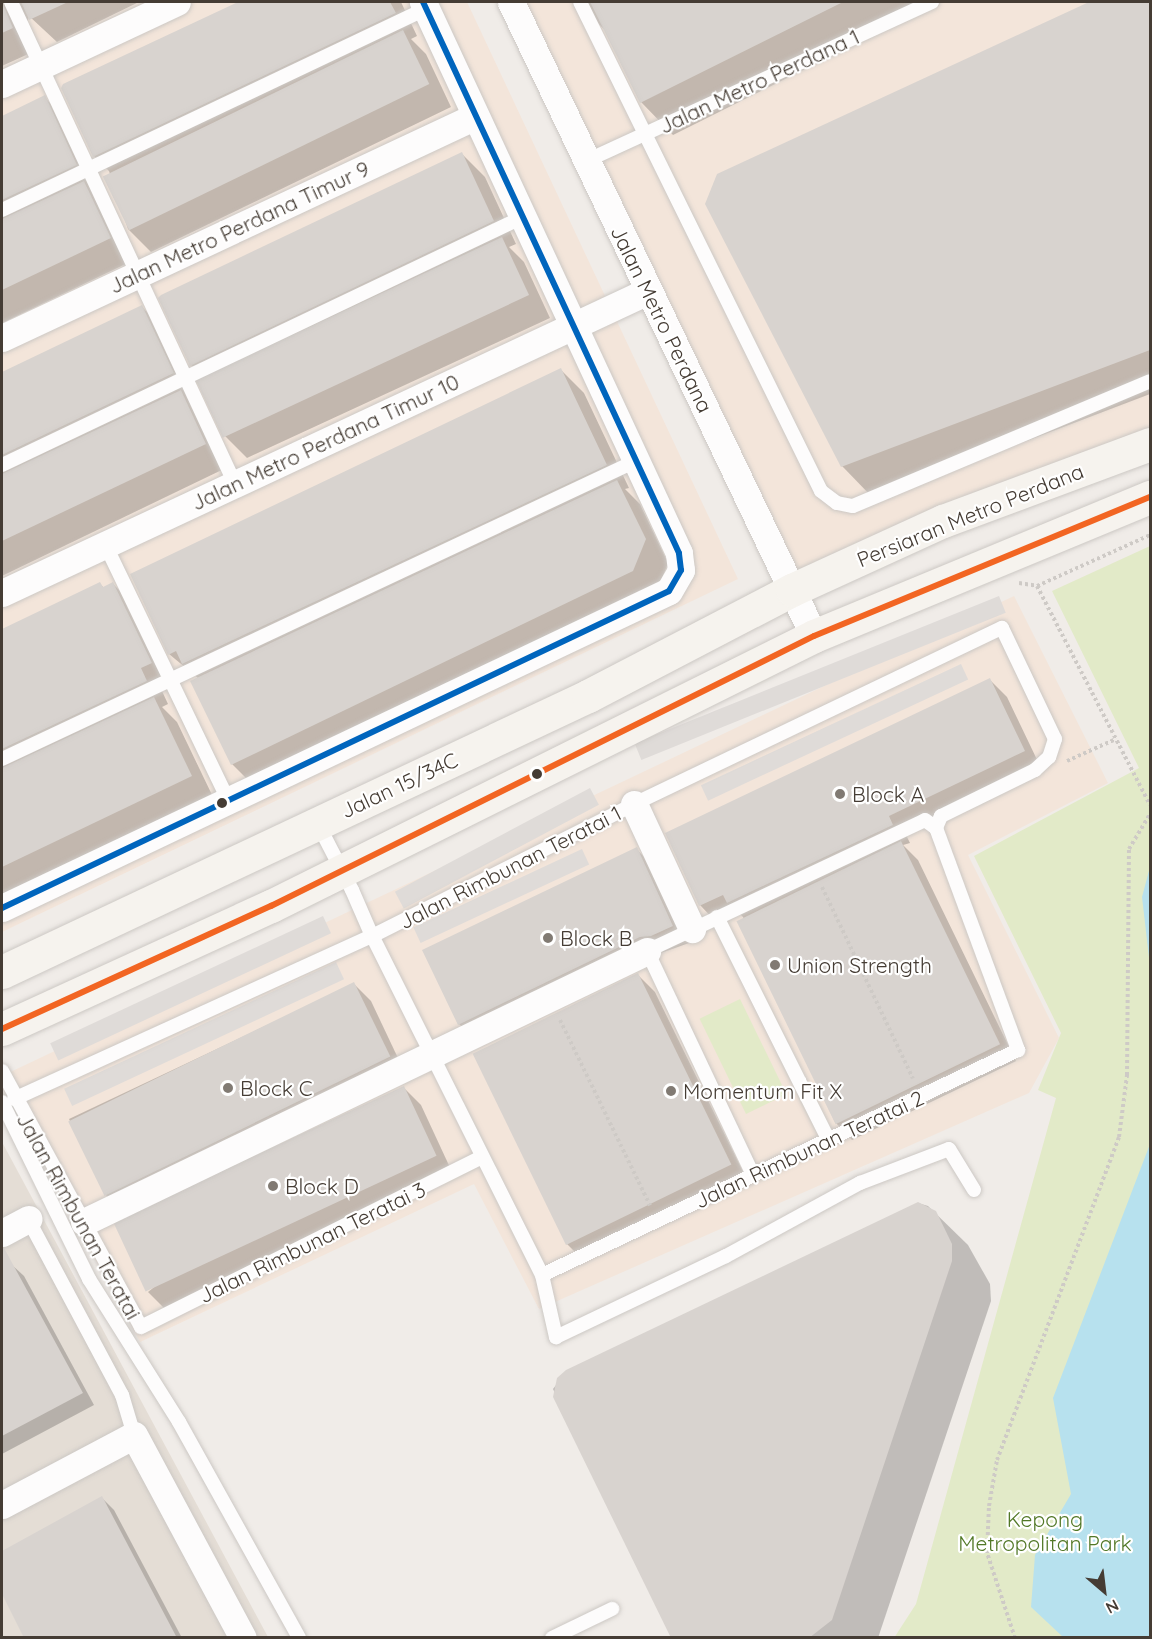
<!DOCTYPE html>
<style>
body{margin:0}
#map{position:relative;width:1152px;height:1639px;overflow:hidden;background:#f0ece8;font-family:Quicksand,sans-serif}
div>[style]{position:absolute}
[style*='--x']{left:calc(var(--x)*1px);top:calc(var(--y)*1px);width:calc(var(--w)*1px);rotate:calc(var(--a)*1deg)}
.residential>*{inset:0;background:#e4ddd5}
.commercial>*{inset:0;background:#f3e5da}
.green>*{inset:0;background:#e2eac8;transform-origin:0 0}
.parking>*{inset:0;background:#dfdbd8;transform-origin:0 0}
.water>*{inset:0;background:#b7e1ee}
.shadow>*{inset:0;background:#0003}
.building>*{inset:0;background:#d8d3cf;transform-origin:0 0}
.path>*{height:4px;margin-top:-2px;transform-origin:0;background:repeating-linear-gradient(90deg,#cecac6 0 3px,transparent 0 6px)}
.roads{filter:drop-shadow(0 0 2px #ccc8c4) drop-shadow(0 0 2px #ccc8c4)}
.lane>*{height:14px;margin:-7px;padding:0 7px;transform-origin:7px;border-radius:7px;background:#fdfcfc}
.street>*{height:27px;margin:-13.5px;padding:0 13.5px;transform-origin:13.5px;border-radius:13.5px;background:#fdfcfc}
.secondary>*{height:33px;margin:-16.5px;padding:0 16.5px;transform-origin:16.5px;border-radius:16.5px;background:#f6f3ee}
.bus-1>*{height:6px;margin:-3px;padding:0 3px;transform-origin:3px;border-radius:3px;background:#f26522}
.bus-2>*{height:6px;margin:-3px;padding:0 3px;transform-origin:3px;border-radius:3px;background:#0065bd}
.dots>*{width:16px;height:16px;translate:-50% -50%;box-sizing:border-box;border:3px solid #fff;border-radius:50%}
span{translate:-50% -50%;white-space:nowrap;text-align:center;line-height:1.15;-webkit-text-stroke:4.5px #fff;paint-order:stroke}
.street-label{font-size:21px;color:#453c34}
.poi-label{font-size:21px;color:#453c34}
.left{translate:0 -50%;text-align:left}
.park-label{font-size:21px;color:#527827}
.frame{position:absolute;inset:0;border:3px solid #453c34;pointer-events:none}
.north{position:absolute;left:1074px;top:1561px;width:60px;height:60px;-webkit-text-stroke:4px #fff;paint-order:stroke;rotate:152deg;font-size:16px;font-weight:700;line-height:24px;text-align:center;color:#453c34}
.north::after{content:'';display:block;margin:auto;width:21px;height:27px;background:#453c34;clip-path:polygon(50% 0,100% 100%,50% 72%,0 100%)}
</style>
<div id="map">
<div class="residential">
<div style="clip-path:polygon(2px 1142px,268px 1637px,2px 1637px)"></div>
</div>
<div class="commercial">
<div style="clip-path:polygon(2px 2px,467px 2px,738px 579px,2px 932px)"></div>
<div style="clip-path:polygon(520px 2px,1150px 2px,1150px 428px,795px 572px)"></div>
<div style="clip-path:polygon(1014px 596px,1108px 783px,968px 855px,1059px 1038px,1029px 1093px,539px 1309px,474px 1184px,140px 1342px,2px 1088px,2px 1076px)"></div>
</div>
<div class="green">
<div style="clip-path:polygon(1150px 546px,1150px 1637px,894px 1638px,916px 1604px,1056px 1098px,1038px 1090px,1061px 1033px,974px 856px,1139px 768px,1052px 591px)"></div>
<div style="left:740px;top:999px;width:106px;height:45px;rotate:64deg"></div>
</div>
<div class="parking">
<div style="left:999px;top:596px;width:18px;height:393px;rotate:68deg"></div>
<div style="left:961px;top:664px;width:17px;height:287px;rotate:65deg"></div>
<div style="left:590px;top:788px;width:19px;height:221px;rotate:62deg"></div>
<div style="left:582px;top:849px;width:17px;height:186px;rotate:65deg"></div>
<div style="left:323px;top:916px;width:19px;height:301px;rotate:65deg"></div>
<div style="left:336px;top:962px;width:19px;height:300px;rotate:65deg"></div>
</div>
<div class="water">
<div style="clip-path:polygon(1150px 867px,1150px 966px,1142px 897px)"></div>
<div style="clip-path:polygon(1150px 1144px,1150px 1637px,1063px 1637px,1031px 1607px,1035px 1555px,1071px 1494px,1053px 1398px)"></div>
</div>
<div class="shadow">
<div style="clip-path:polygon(2px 2px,139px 2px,57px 42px,29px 16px,25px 29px,35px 51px,2px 66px)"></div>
<div style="clip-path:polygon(241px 2px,401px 2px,417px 36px,411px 39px,426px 54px,451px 107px,151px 252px,128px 229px,109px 171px,94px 156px,64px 86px)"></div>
<div style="clip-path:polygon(576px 2px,939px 2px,673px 135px,641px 102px,606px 31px)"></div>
<div style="clip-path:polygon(1092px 2px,1150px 2px,1150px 394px,874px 499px,842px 466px,718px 175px)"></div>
<div style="clip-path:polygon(44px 97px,67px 120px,132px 261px,2px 323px,2px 118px)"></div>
<div style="clip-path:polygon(462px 154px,485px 177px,516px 244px,509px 247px,524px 262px,550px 318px,247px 458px,224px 435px,206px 380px,191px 365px)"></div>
<div style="clip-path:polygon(142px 307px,165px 330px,228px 467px,2px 576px,2px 374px)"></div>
<div style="clip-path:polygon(561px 370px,584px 393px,629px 488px,625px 489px,640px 504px,668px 563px,656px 594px,255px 787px,232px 764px,198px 678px,169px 654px)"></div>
<div style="clip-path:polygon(100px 584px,104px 588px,113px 584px,136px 607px,174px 686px,162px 691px,168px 704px,162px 707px,177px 722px,214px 799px,2px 901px,2px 630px)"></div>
<div style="clip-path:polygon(990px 680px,1007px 697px,1041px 768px,905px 833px,910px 843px,903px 845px,918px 860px,1016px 1061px,852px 1140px,835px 1122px,743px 917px,739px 913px,717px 923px,700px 905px)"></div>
<div style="clip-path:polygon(636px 849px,654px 866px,689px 943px,658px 954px,477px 1041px,459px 1024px)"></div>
<div style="clip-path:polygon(638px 975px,655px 992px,748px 1182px,584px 1261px,567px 1244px)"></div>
<div style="clip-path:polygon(354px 984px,371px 1001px,406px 1075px,122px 1212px,105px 1194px,69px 1119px)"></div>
<div style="clip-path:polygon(403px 1087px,421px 1105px,453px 1174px,165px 1309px,148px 1292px)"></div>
<div style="clip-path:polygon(918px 1203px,928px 1206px,968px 1245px,990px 1284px,991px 1301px,878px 1638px,672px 1638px,553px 1389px,567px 1371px)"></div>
<div style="clip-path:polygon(12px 1265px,24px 1276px,94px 1405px,2px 1454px,2px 1271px)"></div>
<div style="clip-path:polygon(102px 1498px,114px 1510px,182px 1638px,26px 1638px,2px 1591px,2px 1552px)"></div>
</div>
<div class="building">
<div style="clip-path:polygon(2px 2px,13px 28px,2px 33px)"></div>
<div style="clip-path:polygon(21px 2px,68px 2px,29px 20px)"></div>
<div style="clip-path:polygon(238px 2px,390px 2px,396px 13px,93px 157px,61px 88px,63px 84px)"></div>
<div style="clip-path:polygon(590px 2px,843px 2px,640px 103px)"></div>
<div style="clip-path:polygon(1089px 2px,1150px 2px,1150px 350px,841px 467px,705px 204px,717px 174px)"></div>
<div style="left:403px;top:30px;width:60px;height:334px;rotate:64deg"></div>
<div style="clip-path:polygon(45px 95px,77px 165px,2px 200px,2px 116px)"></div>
<div style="clip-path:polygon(462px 152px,494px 221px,190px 366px,158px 298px,161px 295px)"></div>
<div style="clip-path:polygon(84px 181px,111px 238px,2px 290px,2px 219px)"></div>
<div style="left:502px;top:237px;width:64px;height:338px;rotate:65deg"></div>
<div style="clip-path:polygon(142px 305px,174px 373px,2px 455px,2px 372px)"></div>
<div style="clip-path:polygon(561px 368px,607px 465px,182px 664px,176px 651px,168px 655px,130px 574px)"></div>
<div style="clip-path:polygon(181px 390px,206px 444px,2px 541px,2px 474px)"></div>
<div style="clip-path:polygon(617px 480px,646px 539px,633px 571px,231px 765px,190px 681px)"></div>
<div style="clip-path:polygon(100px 582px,103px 587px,113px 582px,152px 663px,141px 668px,147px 681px,2px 749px,2px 629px)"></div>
<div style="clip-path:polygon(990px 678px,1025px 751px,889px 816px,893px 825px,727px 903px,723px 895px,699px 906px,665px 833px)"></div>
<div style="clip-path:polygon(154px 697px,192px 776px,2px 867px,2px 768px)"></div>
<div style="left:901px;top:841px;width:226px;height:183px;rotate:64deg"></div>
<div style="clip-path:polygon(637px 847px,673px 926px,651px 936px,640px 937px,458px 1025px,422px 950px)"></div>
<div style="left:638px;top:973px;width:213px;height:184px;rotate:64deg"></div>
<div style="left:354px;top:982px;width:83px;height:318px;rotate:64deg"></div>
<div style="left:404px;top:1086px;width:77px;height:321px;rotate:65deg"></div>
<div style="clip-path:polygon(918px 1202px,936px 1211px,952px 1244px,952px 1261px,832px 1620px,809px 1638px,671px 1638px,553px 1397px,557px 1378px,566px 1370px)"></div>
<div style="clip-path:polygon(4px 1248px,83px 1393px,2px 1436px,2px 1249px)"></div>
<div style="clip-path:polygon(102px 1496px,177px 1638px,24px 1638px,2px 1594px,2px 1551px)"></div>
</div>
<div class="path">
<div style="--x:1019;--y:583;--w:18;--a:9"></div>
<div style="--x:1037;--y:586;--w:124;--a:-24.3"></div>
<div style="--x:1037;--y:586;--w:246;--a:62.7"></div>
<div style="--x:1067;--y:761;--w:54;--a:-24.2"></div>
<div style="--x:822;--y:887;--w:212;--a:64.6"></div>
<div style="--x:560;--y:1020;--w:206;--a:64.1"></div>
<div style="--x:1015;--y:1638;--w:89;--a:-108.2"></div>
<div style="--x:987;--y:1553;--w:47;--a:-87.6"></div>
<div style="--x:989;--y:1506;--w:47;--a:-80.1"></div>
<div style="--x:997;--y:1460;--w:345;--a:-69.3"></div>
<div style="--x:1119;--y:1137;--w:63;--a:-82.6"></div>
<div style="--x:1127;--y:1075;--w:226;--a:-89.5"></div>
<div style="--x:1129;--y:849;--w:41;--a:-59"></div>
</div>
<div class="roads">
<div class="lane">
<div style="--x:11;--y:2;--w:532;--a:65.07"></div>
<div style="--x:580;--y:2;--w:545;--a:63.76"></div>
<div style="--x:821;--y:491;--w:20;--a:37"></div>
<div style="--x:837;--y:503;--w:16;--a:11"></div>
<div style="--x:853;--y:506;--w:322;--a:-22.8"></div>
<div style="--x:586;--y:161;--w:381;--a:-24.7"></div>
<div style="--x:2;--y:210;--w:469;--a:-25.4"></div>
<div style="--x:2;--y:465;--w:577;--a:-25.45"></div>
<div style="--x:105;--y:544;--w:286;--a:64.3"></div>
<div style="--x:2;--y:759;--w:701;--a:-25.18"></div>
<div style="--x:717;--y:917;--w:248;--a:63.4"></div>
<div style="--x:2;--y:1071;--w:291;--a:61.5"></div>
<div style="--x:141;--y:1327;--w:381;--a:-26.5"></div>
<div style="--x:14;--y:1099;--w:393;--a:-24.5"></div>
<div style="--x:372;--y:936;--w:293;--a:-26.7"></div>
<div style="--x:634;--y:804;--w:408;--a:-25.6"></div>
<div style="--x:1002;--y:628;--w:123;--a:64.5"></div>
<div style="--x:1055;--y:739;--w:19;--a:108"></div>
<div style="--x:1049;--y:757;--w:19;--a:137"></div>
<div style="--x:1035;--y:770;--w:105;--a:153.9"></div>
<div style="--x:941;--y:816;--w:13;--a:113"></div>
<div style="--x:936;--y:828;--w:237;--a:69.7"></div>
<div style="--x:1018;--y:1050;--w:526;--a:154.7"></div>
<div style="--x:542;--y:1275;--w:379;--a:-116.6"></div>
<div style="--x:372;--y:936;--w:50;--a:-113.5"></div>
<div style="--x:352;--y:890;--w:74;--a:-117.3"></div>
<div style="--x:2;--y:1102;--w:197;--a:63.8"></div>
<div style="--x:89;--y:1279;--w:169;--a:57.8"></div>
<div style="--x:179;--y:1422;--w:247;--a:60.9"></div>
<div style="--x:753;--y:1175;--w:248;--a:-115.3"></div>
<div style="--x:647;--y:951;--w:307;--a:-25.2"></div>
<div style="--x:925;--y:820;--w:14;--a:36"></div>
<div style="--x:28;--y:1219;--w:200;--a:61.9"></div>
<div style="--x:122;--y:1395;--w:42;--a:73.3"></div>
<div style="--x:542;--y:1275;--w:64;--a:77.3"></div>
<div style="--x:556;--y:1337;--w:188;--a:-25.5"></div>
<div style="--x:726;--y:1256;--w:153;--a:-28.6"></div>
<div style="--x:860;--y:1183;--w:95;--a:-20.9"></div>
<div style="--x:949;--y:1149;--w:48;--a:58.6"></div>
<div style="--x:552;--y:1638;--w:67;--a:-25.8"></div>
</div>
<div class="street">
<div style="--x:511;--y:2;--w:703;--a:64.46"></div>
<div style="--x:2;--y:84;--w:193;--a:-25.1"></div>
<div style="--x:2;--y:338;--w:523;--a:-25.1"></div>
<div style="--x:2;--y:593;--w:713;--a:-25.06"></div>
<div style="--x:634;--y:804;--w:138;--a:65.1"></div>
<div style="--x:2;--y:908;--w:738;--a:-25.42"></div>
<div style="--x:669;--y:591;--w:24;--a:-60"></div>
<div style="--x:681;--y:570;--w:17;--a:-97"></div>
<div style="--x:679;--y:553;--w:608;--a:-114.92"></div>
<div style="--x:84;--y:1222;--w:625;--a:-25.7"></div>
<div style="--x:2;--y:1233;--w:30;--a:-28"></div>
<div style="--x:2;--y:1505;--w:149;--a:-27.9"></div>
<div style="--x:134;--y:1435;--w:230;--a:61.8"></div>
</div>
<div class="secondary">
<div style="--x:2;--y:972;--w:648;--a:-25.22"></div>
<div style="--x:588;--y:696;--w:230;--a:-27.5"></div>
<div style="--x:792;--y:590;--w:166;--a:-24.6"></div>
<div style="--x:943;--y:521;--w:221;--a:-20.4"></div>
<div style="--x:2;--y:1029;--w:296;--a:-24.6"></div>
<div style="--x:271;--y:906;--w:606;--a:-26.44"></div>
<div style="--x:814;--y:636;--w:364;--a:-22.5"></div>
</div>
</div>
<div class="bus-1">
<div style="--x:2;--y:1029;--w:296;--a:-24.6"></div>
<div style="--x:271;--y:906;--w:606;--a:-26.44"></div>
<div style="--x:814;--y:636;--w:364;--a:-22.5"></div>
</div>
<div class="bus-2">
<div style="--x:2;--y:908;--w:738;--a:-25.42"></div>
<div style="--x:669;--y:591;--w:24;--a:-60"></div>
<div style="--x:681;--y:570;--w:17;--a:-97"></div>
<div style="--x:679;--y:553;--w:608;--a:-114.92"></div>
</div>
<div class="dots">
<div style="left:537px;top:774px;background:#453c34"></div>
<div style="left:840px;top:794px;background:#817a73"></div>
<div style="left:222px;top:803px;background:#453c34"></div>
<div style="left:548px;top:938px;background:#817a73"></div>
<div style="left:775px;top:965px;background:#817a73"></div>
<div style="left:228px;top:1088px;background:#817a73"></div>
<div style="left:671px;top:1091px;background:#817a73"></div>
<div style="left:273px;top:1186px;background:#817a73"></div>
</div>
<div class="street-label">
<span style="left:759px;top:81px;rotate:-25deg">Jalan Metro Perdana 1</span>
<span style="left:239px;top:227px;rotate:-25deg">Jalan Metro Perdana Timur 9</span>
<span style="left:662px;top:319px;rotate:64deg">Jalan Metro Perdana</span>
<span style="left:325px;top:442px;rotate:-25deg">Jalan Metro Perdana Timur 10</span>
<span style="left:970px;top:515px;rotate:-22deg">Persiaran Metro Perdana</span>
<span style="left:399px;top:785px;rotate:-25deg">Jalan 15/34C</span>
<span style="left:510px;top:867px;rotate:-27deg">Jalan Rimbunan Teratai 1</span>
<span style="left:809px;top:1149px;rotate:-25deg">Jalan Rimbunan Teratai 2</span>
<span style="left:79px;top:1216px;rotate:61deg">Jalan Rimbunan Teratai</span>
<span style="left:312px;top:1242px;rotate:-26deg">Jalan Rimbunan Teratai 3</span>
</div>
<div class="poi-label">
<span class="left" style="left:852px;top:794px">Block A</span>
<span class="left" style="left:560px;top:938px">Block B</span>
<span class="left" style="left:787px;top:965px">Union Strength</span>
<span class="left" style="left:240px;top:1088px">Block C</span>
<span class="left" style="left:683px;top:1091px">Momentum Fit X</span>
<span class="left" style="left:285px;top:1186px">Block D</span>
</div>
<div class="park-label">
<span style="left:1045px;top:1531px">Kepong<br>Metropolitan Park</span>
</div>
<div class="frame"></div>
<div class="north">N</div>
</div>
